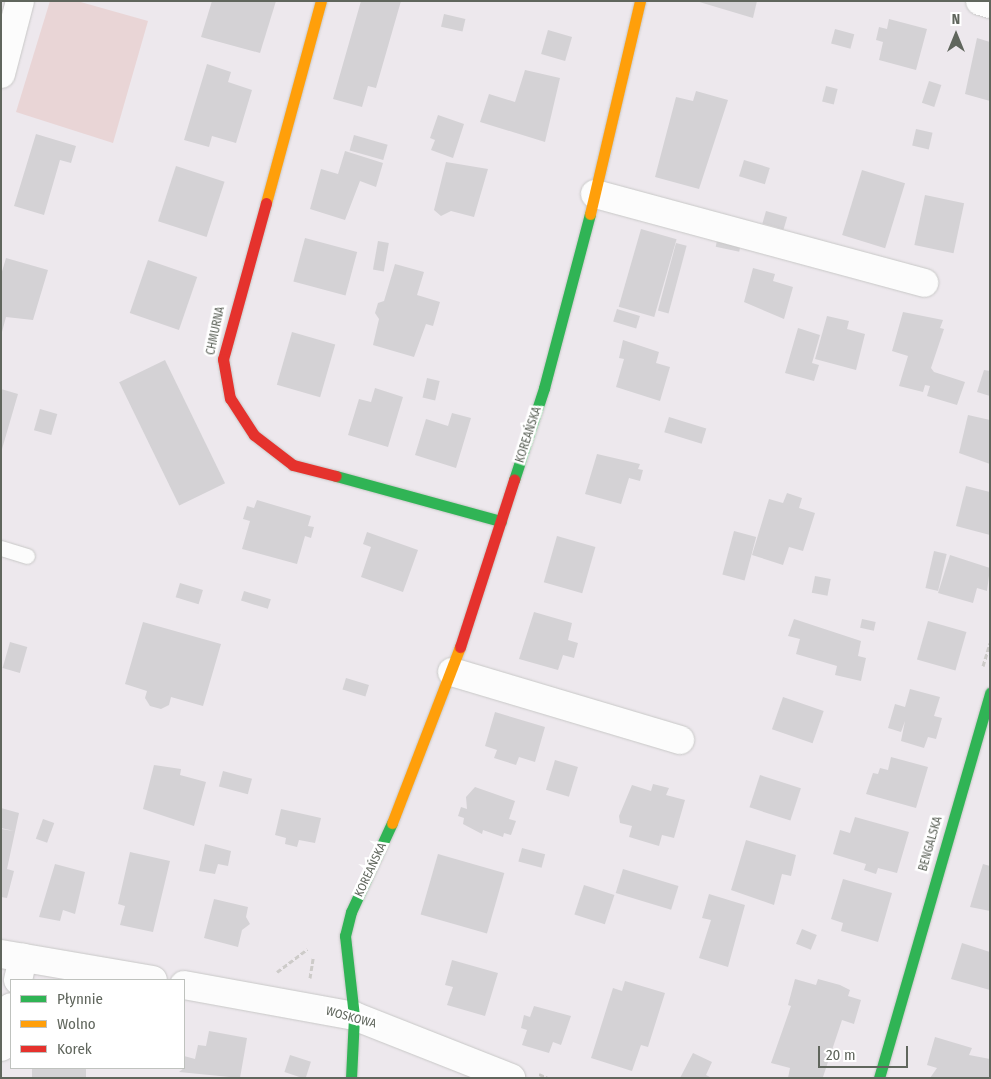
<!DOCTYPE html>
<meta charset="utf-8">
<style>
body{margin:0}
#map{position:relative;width:991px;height:1079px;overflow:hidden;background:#ede8ed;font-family:"Fira Sans Condensed",sans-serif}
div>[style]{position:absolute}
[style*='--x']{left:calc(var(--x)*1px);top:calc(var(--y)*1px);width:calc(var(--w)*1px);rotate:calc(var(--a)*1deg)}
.green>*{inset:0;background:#e9d5d6}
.building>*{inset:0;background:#d4d2d5;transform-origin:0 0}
.path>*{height:3px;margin-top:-1.5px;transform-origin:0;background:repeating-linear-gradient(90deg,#cdcbc9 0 5px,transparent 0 7.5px)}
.roads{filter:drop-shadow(0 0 1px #c8c8c7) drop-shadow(0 0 1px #c8c8c7)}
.lane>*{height:15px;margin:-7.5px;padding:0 7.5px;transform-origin:7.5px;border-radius:7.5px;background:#fcfcfc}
.street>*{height:28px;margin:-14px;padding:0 14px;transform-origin:14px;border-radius:14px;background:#fcfcfc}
.fast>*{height:11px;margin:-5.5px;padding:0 5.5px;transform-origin:5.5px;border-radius:5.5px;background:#30b455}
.slow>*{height:11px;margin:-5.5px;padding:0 5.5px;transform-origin:5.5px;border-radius:5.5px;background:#ff9f0a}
.jam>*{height:11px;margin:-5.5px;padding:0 5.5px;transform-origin:5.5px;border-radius:5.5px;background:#e5322d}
span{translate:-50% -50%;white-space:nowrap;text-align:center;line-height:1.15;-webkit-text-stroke:5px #fff;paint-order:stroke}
.street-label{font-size:12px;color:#60665d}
.frame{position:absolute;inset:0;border:2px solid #60665d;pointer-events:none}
.legend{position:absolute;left:10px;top:979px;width:175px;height:90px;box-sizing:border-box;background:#fff;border:1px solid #bfc2be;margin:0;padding:6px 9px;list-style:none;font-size:15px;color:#60665d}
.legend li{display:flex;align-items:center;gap:10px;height:25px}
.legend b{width:25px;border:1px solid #bfc2be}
.north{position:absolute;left:931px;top:10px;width:50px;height:50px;-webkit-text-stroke:4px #fff;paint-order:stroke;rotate:0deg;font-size:14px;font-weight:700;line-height:20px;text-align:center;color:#60665d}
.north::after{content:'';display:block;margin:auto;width:18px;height:22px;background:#60665d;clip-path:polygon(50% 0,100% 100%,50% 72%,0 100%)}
.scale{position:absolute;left:818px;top:1046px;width:90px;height:22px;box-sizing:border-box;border:2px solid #60665d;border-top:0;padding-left:6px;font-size:15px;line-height:18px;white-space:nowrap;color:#60665d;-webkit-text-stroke:4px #fff;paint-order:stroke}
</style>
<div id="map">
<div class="green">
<div style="clip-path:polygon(50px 1px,77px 1px,148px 21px,113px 143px,16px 112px)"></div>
</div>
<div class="building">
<div style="clip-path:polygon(212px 1px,276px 1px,260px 53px,201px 37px)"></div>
<div style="clip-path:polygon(361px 1px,401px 1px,376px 88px,368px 86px,362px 107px,333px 99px)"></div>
<div style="clip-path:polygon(696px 1px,757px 1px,753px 18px)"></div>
<div style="left:444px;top:14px;width:22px;height:13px;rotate:13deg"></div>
<div style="clip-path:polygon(889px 19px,927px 29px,916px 70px,879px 60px,883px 42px,876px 40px,879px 27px,887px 29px)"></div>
<div style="left:835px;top:29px;width:20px;height:15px;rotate:15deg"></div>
<div style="left:548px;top:30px;width:25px;height:25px;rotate:16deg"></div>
<div style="clip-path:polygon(977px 38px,990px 42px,990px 101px,965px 94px)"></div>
<div style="clip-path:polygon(207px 64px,231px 72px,228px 82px,252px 90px,236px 143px,212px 136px,209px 147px,184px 140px)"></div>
<div style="clip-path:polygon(525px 70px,560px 78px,545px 142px,480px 122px,489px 94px,515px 102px)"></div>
<div style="left:929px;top:81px;width:13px;height:23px;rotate:18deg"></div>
<div style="left:826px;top:86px;width:12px;height:16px;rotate:14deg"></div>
<div style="clip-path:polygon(696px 91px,728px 100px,699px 189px,655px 177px,676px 97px,693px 101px)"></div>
<div style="clip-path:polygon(438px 115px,464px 124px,453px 158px,431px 150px,435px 140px,430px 138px)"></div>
<div style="left:916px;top:129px;width:17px;height:17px;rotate:13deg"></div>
<div style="clip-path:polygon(36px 134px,76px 146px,71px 163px,60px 160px,44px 215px,14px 206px)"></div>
<div style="left:354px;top:135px;width:35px;height:16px;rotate:16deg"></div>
<div style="clip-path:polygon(345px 151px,383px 163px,376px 187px,360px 181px,345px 220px,310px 209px,321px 169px,338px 174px)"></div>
<div style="left:744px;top:160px;width:27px;height:17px;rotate:17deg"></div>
<div style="clip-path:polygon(446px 162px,488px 169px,474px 217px,451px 211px,441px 216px,434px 210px)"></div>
<div style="left:176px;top:166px;width:51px;height:58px;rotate:18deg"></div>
<div style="left:862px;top:170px;width:45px;height:68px;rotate:17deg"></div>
<div style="left:925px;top:195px;width:40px;height:51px;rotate:12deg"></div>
<div style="left:766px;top:211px;width:22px;height:13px;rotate:16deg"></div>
<div style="left:641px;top:229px;width:37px;height:81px;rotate:16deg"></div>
<div style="left:718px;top:236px;width:24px;height:11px;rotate:12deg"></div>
<div style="left:305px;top:238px;width:54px;height:45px;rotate:15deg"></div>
<div style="left:378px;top:241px;width:11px;height:29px;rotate:10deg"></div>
<div style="left:676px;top:243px;width:11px;height:70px;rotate:15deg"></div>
<div style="clip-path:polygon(6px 258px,48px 270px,33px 320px,6px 317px,2px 332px,1px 275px)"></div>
<div style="left:148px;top:260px;width:52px;height:56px;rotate:19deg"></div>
<div style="clip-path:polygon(395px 264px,424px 272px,417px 295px,440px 302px,433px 326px,426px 324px,414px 357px,373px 345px,379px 319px,375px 313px,378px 303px,384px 301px)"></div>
<div style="clip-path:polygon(753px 268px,775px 274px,773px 281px,793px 287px,784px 319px,744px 302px)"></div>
<div style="left:617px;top:309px;width:24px;height:13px;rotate:17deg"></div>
<div style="clip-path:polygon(903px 312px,943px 320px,940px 328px,944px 329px,931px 368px,934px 372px,965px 382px,957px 405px,927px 396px,930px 386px,925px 385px,923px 392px,899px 386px,908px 356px,892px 351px)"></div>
<div style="clip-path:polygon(827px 316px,849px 321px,847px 329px,865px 334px,856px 370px,815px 359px)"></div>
<div style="clip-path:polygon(798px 328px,820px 335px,812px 363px,819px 365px,814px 381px,785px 373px)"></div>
<div style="left:292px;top:332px;width:45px;height:55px;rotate:16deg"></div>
<div style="clip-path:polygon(623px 340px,659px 352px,656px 363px,670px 367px,660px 401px,616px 387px,624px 359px,619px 358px)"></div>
<div style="left:165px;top:360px;width:137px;height:51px;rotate:64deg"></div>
<div style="clip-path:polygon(984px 370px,990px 371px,990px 396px,977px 392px)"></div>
<div style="left:427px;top:378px;width:13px;height:20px;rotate:13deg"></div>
<div style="clip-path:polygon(375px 388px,403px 397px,388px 447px,348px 435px,359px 399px,371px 402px)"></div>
<div style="clip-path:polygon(1px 389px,18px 394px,2px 449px,1px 449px)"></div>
<div style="left:40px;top:409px;width:18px;height:22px;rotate:16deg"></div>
<div style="clip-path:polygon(452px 413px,471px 418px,456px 468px,415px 455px,426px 419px,448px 426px)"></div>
<div style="clip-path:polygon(968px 415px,990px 420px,990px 464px,959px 453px)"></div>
<div style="left:669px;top:417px;width:39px;height:16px;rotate:17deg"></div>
<div style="clip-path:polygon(597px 454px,640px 464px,638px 469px,643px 470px,640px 481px,629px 478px,621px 504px,585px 494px)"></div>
<div style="clip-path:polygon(966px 486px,990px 492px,990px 535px,956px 526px)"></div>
<div style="clip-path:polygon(787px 493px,802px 498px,799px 508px,815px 513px,803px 551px,789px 547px,783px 565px,752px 555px,769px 499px,783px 503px)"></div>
<div style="clip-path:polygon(257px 500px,311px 516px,308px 526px,314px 527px,311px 538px,305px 536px,297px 564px,242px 549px,250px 521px,243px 519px,247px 506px,254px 508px)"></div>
<div style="left:734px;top:531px;width:23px;height:45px;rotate:15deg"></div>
<div style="clip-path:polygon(367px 532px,418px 550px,403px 592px,361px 577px,371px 547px,363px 544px)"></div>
<div style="left:557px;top:536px;width:40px;height:48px;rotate:16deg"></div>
<div style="left:934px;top:551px;width:13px;height:38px;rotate:13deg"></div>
<div style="clip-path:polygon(950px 555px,990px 568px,987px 591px,977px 588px,973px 603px,938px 593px)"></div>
<div style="left:815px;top:576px;width:16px;height:17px;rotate:11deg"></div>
<div style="left:180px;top:583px;width:24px;height:15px;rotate:17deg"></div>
<div style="left:244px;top:591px;width:28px;height:10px;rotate:17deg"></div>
<div style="clip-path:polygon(534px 612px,572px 623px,568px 640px,578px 643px,574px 658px,563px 655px,558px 670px,519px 659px)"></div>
<div style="clip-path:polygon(794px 619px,861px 641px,858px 656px,866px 658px,861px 681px,835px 675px,837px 666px,796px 654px,800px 639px,788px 636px)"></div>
<div style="left:862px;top:619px;width:14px;height:9px;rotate:12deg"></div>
<div style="left:928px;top:621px;width:40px;height:40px;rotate:16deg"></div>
<div style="clip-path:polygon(143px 622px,221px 644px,203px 706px,171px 697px,169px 705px,161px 709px,150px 706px,145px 698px,147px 691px,125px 684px)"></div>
<div style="left:10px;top:642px;width:18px;height:27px;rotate:16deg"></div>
<div style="left:346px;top:678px;width:24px;height:12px;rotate:17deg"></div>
<div style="clip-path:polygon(910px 689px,940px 697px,934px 716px,942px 718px,936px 739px,928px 737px,924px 748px,901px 741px,905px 721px,901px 732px,888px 728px,895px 704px,905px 707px)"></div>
<div style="left:783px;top:697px;width:43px;height:34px;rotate:19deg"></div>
<div style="clip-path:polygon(495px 712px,545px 727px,535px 762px,519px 757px,516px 765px,494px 758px,497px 750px,485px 746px)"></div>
<div style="clip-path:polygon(891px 757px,928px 767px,916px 808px,866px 794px,873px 773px,878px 774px,880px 768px,888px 770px)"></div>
<div style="left:555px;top:760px;width:24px;height:31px;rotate:17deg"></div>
<div style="clip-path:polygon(154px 765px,181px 769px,180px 775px,206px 782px,194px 826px,143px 809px)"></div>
<div style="left:223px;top:771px;width:30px;height:16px;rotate:15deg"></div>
<div style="left:760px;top:775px;width:43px;height:34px;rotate:18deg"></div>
<div style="clip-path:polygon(653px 784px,669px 788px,666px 795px,685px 800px,674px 838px,662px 835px,659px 846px,629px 837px,632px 826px,620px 823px,619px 816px,632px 785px,651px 791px)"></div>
<div style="clip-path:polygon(475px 787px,515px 801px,509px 819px,516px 821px,511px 835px,504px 833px,503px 837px,483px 830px,482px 834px,463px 824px,464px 818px,458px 816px,461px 807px,467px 809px,466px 797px)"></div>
<div style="clip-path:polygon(1px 808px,19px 813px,7px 869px,14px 871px,7px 898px,1px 897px,1px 829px,14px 831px,1px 828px)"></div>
<div style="clip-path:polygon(281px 809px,321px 818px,315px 843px,299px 840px,297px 847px,285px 844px,286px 838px,275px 835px)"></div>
<div style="clip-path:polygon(855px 817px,909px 832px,897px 873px,878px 868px,876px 874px,864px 870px,866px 864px,833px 854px,840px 830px,850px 833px)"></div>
<div style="left:43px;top:819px;width:12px;height:21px;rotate:20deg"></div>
<div style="clip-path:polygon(746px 840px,796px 855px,791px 876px,782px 874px,774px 905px,731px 890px)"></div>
<div style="clip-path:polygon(205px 844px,231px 851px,228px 866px,218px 864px,215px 874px,199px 871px)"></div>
<div style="left:522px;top:848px;width:24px;height:14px;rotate:15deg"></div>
<div style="clip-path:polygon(130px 852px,170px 861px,153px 932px,120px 925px,125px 906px,118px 904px)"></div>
<div style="left:438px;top:854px;width:69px;height:63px;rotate:16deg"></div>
<div style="clip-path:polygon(55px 864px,85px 872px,75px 914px,63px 910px,60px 921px,39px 917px)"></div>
<div style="clip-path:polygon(983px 864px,990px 866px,990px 911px,970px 907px)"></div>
<div style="left:623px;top:869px;width:58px;height:25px;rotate:17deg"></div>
<div style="clip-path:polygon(843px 879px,892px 893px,878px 942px,841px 931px,843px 923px,831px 919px)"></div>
<div style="left:584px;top:885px;width:32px;height:31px;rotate:18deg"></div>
<div style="clip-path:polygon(709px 894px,745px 905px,728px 967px,699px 958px,711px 920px,702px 918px)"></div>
<div style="clip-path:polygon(214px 899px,248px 907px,246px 917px,250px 924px,242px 930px,238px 947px,204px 938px)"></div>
<div style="left:802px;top:929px;width:16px;height:16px;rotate:22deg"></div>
<div style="clip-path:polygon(962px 943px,990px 952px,990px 990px,951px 979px)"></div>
<div style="clip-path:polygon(452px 960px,498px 973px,485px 1016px,447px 1005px,453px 987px,445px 985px)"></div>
<div style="clip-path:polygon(795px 979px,816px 985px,818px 979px,840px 985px,850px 990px,848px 996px,861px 1000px,854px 1024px,842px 1020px,823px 1077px,788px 1078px,790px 1068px,771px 1063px,791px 1006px,788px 1005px)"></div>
<div style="clip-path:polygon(625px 981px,665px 993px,648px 1047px,641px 1045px,632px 1071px,591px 1058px,613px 988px,622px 991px)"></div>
<div style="clip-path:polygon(534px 1006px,571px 1016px,561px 1045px,553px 1042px,549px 1053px,522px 1045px,527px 1030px,521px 1028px,524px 1015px,530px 1017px)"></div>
<div style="clip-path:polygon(209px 1031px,247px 1038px,240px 1078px,179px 1072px,184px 1068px,184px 1056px,195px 1059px,198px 1045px,206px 1046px)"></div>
<div style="clip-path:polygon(935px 1037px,972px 1048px,969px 1055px,990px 1059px,990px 1078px,930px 1078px,937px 1068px,927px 1065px)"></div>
<div style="clip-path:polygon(693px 1053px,712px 1062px,706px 1075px,712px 1078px,680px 1078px)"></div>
<div style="left:290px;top:1055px;width:22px;height:18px;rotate:18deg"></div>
<div style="left:32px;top:1068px;width:54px;height:10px"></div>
</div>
<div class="path">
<div style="--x:983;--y:666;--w:24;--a:-73"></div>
<div style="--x:277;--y:972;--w:38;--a:-37"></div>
<div style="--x:310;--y:978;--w:20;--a:-81"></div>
<div style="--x:539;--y:1074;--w:10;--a:24"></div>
</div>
<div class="roads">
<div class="lane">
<div style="--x:1;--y:548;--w:27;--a:17"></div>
</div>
<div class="street">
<div style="--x:980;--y:1;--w:10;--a:17"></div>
<div style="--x:1;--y:74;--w:75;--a:-75.4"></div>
<div style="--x:595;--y:194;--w:341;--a:15.1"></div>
<div style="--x:452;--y:672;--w:238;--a:16.6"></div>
<div style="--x:1;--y:954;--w:154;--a:9.7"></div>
<div style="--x:18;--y:980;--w:23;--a:-77"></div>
<div style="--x:184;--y:985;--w:173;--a:10.3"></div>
<div style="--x:354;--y:1016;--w:169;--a:21.5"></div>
<div style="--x:1;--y:1047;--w:41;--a:-76"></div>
</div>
<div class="fast">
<div style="--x:336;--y:476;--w:171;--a:15.3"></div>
<div style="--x:514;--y:480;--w:97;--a:-71.9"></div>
<div style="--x:544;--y:388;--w:180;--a:-75.2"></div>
<div style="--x:351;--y:1078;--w:62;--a:-87.2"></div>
<div style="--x:354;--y:1016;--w:81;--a:-96.4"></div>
<div style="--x:345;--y:936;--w:25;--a:-76"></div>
<div style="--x:351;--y:912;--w:98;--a:-65.3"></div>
<div style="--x:879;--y:1078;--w:401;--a:-73.9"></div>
</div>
<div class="slow">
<div style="--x:266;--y:203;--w:209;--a:-74.8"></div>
<div style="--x:590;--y:214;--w:219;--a:-76.8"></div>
<div style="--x:392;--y:823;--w:189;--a:-68.9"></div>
</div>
<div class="jam">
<div style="--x:266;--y:203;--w:162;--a:105.4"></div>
<div style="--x:223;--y:359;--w:40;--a:80"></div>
<div style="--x:230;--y:398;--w:44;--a:57"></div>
<div style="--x:254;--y:435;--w:49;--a:37.6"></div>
<div style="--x:293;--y:465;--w:44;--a:14.3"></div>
<div style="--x:460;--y:647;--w:176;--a:-72.1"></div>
</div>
</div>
<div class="street-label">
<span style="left:216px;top:331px;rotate:-78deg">CHMURNA</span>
<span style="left:529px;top:435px;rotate:-72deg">KOREAŃSKA</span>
<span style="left:931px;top:844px;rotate:-74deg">BENGALSKA</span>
<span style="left:371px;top:870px;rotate:-65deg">KOREAŃSKA</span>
<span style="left:351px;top:1018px;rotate:15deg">WOSKOWA</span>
</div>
<div class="frame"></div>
<ul class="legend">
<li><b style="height:6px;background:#30b455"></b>Płynnie</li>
<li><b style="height:6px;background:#ff9f0a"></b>Wolno</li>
<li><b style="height:6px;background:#e5322d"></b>Korek</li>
</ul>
<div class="north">N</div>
<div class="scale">20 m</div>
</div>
